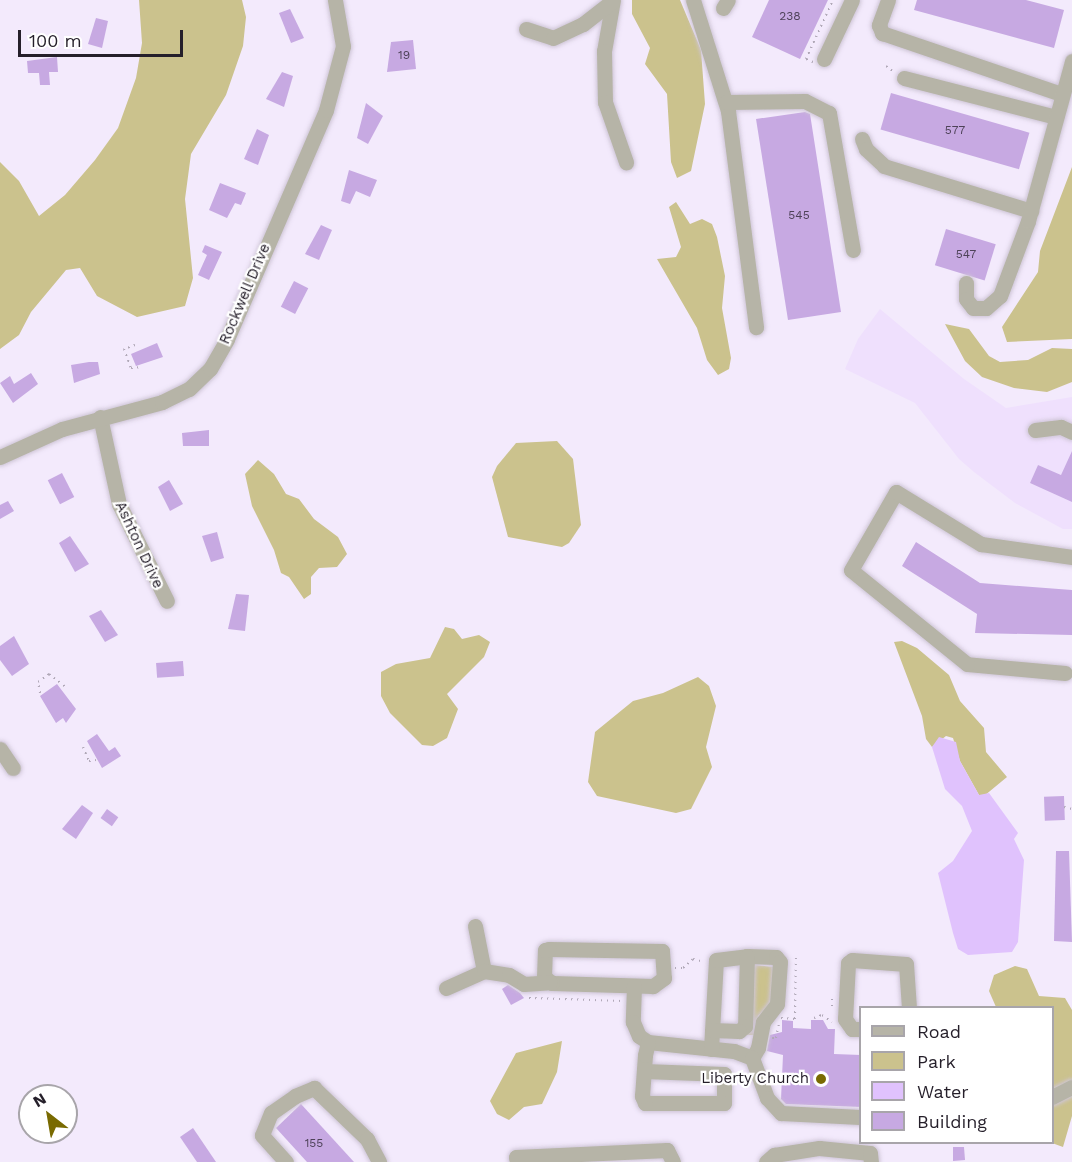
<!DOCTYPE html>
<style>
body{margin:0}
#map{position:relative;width:1072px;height:1162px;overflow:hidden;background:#f3eafc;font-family:"Work Sans",sans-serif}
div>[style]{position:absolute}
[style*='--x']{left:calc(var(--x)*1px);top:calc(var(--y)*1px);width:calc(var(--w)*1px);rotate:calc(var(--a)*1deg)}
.built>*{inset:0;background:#efe0fd}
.green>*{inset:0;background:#cbc28d}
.water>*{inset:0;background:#e0c2fd}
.building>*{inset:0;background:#c7a9e2;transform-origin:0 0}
.path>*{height:2px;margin-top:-1px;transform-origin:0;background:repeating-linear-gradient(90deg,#b0a8b7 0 1.5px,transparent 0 6px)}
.roads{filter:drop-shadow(0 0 2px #cec5d6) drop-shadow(0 0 2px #cec5d6)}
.minor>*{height:15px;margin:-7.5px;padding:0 7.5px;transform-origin:7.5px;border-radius:7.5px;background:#b6b4a7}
.dots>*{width:16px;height:16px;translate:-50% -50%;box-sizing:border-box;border:3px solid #fff;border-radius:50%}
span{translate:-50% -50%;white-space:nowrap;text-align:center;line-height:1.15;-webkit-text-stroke:4.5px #fff;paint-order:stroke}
.number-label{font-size:12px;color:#4e4258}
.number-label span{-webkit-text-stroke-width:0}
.street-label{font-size:15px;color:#251f2a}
.poi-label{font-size:15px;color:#251f2a}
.right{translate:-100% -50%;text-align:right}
.legend{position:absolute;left:859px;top:1006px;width:195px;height:138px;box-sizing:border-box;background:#fff;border:2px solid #a8a5aa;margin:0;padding:8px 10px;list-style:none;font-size:18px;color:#251f2a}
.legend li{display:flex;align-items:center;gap:12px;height:30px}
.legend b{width:30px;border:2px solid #a8a5aa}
.north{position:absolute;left:18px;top:1084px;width:60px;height:60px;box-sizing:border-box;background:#fff;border:2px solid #a8a5aa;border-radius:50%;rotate:329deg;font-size:16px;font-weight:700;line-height:24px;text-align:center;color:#251f2a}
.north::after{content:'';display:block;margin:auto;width:21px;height:27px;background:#796a01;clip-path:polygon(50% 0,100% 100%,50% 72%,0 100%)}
.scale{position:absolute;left:18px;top:30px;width:165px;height:27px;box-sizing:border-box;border:3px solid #251f2a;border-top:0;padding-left:8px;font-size:18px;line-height:21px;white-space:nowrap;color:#251f2a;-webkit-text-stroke:4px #fff;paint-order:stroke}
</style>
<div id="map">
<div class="built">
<div style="clip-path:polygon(880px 309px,964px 379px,1006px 408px,1072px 397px,1072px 451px,1061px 475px,1038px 465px,1030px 483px,1072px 502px,1072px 529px,1063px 529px,1015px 503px,974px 472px,959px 459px,915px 403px,845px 369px,858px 339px)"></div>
</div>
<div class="green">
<div style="clip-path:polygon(139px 0,242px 0,246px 17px,243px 46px,226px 95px,191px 154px,185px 199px,193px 278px,185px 306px,137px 317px,97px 296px,80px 268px,66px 270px,31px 312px,19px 335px,0 349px,0 162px,19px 181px,39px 216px,65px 195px,95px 160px,118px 128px,136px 78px,142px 43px)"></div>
<div style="clip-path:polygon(632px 0,680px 0,701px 50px,705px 104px,691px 171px,677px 178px,671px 162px,667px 94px,645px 64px,650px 48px,632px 14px)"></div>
<div style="clip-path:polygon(1072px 167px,1072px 339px,1007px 342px,1002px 327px,1038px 272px,1040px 251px)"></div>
<div style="clip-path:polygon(676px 202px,690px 224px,702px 219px,712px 224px,717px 237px,725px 276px,722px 308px,731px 358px,729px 369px,718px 375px,707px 360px,697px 328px,657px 259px,676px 257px,681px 247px,669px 207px)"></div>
<div style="clip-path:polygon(945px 324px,969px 329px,989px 356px,1000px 362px,1028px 360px,1052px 348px,1072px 349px,1072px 382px,1047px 392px,1014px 388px,982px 377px,965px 361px)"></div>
<div style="clip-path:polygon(557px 441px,573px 459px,581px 525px,569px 543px,562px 547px,508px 537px,492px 477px,497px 466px,516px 443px)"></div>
<div style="clip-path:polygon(258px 460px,274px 474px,286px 494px,299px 499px,314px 519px,338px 537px,347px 554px,337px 567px,319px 568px,311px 577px,311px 594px,304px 599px,289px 577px,281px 573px,274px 550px,252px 506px,245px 474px)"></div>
<div style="clip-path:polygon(445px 627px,454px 629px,462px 639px,479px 635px,490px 642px,484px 657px,447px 694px,458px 709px,447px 738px,433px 746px,422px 745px,390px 713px,381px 696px,381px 672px,396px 664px,430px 658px)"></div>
<div style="clip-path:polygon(902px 641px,917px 648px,949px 675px,960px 701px,984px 728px,986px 752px,1007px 777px,984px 796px,979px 795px,960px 761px,953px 738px,946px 736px,932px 747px,926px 739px,922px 716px,894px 642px)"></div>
<div style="clip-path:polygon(698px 677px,709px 686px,716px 706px,706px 747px,712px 767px,691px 809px,676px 813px,597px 796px,588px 782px,595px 732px,633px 701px,663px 693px)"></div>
<div style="clip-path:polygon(754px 965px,773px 967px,771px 1004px,758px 1016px,755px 1035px,746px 1035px,751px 1030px)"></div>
<div style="clip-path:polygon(1015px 966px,1027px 969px,1039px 996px,1065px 998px,1072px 1010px,1072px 1116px,1063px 1147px,1052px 1143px,1052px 1008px,996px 1007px,989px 991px,994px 975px)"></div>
<div style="clip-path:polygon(562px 1041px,557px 1072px,542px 1104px,524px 1107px,509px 1120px,497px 1114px,490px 1101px,516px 1053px)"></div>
</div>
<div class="water">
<div style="clip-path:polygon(939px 737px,956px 742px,960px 761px,979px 795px,989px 793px,1018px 833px,1014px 839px,1024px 860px,1018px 942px,1012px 952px,968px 955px,958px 949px,953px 933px,938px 873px,953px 861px,972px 831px,962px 806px,945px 789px,932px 747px)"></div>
</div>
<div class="building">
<div style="clip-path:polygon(769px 0,828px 0,800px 59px,752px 37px)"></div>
<div style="clip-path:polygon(917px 0,1026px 0,1064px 10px,1054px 48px,914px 10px)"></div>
<div style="clip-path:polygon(290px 9px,304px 38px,291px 43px,279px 13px)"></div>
<div style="clip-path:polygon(96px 18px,108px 21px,102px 48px,88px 44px)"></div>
<div style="clip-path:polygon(413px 40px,416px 69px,387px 72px,391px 42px)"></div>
<div style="clip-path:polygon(57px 57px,58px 72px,49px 72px,50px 85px,40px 85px,39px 73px,28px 73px,27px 61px)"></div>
<div style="clip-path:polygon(282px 72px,293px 76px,284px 107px,266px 99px)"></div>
<div style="left:891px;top:93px;width:144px;height:38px;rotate:16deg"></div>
<div style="clip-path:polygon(366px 103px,383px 116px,368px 144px,357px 138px)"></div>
<div style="clip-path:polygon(805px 112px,810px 114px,841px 312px,788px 320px,756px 119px)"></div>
<div style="clip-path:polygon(257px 129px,269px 135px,258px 165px,244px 159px)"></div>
<div style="clip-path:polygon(349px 170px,377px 180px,370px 197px,356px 191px,350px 204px,341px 201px)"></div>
<div style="clip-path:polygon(220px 183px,246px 193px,241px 205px,235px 203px,227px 218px,209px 210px)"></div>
<div style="clip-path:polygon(321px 225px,332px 230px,319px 260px,305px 254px)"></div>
<div style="left:946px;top:229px;width:52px;height:38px;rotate:17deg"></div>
<div style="clip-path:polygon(205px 245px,222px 252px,209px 280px,198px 275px,207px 255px,202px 252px)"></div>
<div style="left:294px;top:281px;width:16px;height:29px;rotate:27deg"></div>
<div style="clip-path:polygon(157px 343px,163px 357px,136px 366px,131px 354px)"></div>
<div style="clip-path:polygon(89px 362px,98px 362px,100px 374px,74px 383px,71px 365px)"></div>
<div style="clip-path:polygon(31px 373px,38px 384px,13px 403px,0 383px,10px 376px,14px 384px)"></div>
<div style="clip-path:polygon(209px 430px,209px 446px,183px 446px,182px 433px)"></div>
<div style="clip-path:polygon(1072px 451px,1072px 502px,1030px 483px,1038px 465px,1061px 475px)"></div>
<div style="left:62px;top:473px;width:27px;height:16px;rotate:63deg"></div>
<div style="clip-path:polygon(169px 480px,183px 504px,170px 511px,158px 487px)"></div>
<div style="clip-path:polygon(8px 501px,14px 511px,0 519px,0 505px)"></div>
<div style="clip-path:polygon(217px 532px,224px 558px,211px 562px,202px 536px)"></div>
<div style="clip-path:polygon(70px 536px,89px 564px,75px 572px,59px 543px)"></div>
<div style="clip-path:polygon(916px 542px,980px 583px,1072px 590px,1072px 635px,975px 633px,977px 614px,902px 566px)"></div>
<div style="clip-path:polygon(236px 594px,249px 595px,245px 631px,228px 629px)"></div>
<div style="clip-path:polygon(101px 610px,118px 635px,105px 642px,89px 616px)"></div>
<div style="clip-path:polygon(14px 636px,29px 664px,12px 676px,0 660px,0 646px)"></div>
<div style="left:183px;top:661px;width:15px;height:27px;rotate:86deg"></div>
<div style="clip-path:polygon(57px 684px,76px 709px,66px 723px,63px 718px,56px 723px,40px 696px)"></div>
<div style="clip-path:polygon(97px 734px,109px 751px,115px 747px,121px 756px,102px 768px,87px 741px)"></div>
<div style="left:1064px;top:796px;width:24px;height:20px;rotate:88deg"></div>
<div style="clip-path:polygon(82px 805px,93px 813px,76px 839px,62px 829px)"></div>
<div style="left:107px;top:809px;width:14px;height:11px;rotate:36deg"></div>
<div style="clip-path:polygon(1056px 851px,1069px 851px,1072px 942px,1054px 941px)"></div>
<div style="clip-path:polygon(508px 985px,520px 993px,524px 998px,511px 1005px,502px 989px)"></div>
<div style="clip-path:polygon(782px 1020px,793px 1021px,793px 1028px,811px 1029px,811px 1020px,823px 1020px,828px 1029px,835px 1029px,834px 1054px,861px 1055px,861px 1107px,786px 1104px,781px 1099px,783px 1055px,767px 1051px,770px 1035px,782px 1032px)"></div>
<div style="clip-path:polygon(301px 1104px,354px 1162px,307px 1162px,276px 1128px)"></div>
<div style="clip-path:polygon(193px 1128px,216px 1162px,197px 1162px,180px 1137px)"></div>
<div style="clip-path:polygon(953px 1147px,964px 1147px,965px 1160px,953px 1161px)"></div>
</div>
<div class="path">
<div style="--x:813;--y:62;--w:8;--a:-157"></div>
<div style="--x:806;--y:59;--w:65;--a:-65.4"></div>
<div style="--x:886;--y:66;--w:10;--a:37"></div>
<div style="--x:135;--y:345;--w:12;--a:160"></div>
<div style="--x:124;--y:349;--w:20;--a:70"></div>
<div style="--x:131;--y:368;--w:10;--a:-6"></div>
<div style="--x:40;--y:693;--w:11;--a:-100"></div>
<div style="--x:38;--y:682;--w:14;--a:-36"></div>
<div style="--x:49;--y:674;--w:23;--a:38"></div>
<div style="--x:83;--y:747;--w:15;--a:67"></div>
<div style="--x:89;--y:761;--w:7;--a:-8"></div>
<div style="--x:1064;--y:807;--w:8;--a:14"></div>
<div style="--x:675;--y:968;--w:8;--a:0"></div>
<div style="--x:683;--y:968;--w:13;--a:-42"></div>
<div style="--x:693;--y:959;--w:11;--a:15"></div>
<div style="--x:529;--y:998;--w:94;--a:1.8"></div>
<div style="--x:832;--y:1006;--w:12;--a:-90"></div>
<div style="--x:781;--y:1018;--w:14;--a:4"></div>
<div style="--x:795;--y:1019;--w:61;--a:-89.1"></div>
<div style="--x:814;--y:1018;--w:9;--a:-21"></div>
<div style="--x:822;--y:1015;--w:12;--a:35"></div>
<div style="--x:772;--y:1038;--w:4;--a:0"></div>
<div style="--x:776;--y:1038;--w:14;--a:-78"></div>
</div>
<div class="roads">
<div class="minor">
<div style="--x:613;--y:0;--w:52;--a:100"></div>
<div style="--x:604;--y:51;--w:51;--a:88.9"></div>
<div style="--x:605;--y:102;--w:64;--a:70.7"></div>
<div style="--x:693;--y:0;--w:116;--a:72.5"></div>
<div style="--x:728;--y:111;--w:218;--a:82.6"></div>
<div style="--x:888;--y:0;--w:27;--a:110"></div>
<div style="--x:879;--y:25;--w:9;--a:69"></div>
<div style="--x:882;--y:33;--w:189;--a:18.8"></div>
<div style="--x:723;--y:8;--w:9;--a:-58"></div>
<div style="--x:526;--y:29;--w:28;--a:18"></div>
<div style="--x:553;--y:38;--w:33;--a:-25"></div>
<div style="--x:583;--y:24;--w:37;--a:-38"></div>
<div style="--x:824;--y:59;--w:65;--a:-64.6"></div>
<div style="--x:904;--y:78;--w:157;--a:14.4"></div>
<div style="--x:726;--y:102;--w:79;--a:-0.7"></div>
<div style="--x:805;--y:101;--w:27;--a:27"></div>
<div style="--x:829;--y:113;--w:139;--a:80.1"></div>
<div style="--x:862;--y:139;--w:11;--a:68"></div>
<div style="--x:866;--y:149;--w:25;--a:43"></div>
<div style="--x:884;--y:166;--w:154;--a:17"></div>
<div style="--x:966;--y:283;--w:16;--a:90"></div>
<div style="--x:966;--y:299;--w:11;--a:52"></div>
<div style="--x:973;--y:308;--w:13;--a:0"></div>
<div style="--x:986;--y:308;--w:18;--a:-41"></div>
<div style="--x:1000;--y:296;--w:80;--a:-69.5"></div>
<div style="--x:1028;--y:221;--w:166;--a:-74.6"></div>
<div style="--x:100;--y:417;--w:89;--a:77.7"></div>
<div style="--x:119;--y:504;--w:108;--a:63.7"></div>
<div style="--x:1035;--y:430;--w:26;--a:-7"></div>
<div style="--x:1061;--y:427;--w:12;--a:24"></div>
<div style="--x:0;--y:457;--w:68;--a:-24.3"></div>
<div style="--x:62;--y:429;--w:104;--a:-15.1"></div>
<div style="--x:162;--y:402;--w:30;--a:-26"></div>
<div style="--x:189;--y:389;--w:29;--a:-44"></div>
<div style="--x:210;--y:369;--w:34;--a:-60"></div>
<div style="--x:227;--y:339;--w:249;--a:-66.6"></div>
<div style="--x:326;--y:110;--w:66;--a:-75.1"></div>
<div style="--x:343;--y:46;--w:47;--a:-99.9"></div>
<div style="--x:1065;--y:673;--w:98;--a:-174.8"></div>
<div style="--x:967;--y:664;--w:149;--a:-141"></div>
<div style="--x:851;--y:570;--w:90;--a:-60"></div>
<div style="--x:896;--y:492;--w:100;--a:31.5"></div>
<div style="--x:981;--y:544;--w:92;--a:8.1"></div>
<div style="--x:0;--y:749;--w:23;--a:56"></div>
<div style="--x:475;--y:926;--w:46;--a:78.7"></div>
<div style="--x:549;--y:949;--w:113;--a:1"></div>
<div style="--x:662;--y:951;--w:27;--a:86"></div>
<div style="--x:664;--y:978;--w:14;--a:144"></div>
<div style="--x:653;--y:986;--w:101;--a:-178.3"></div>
<div style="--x:552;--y:983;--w:10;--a:-143"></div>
<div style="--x:544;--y:977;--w:27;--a:-88"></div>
<div style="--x:545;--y:950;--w:4;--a:-14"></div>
<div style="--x:747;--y:956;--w:29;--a:2"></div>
<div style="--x:776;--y:957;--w:6;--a:51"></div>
<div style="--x:780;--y:962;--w:42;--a:94.1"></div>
<div style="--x:777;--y:1004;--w:23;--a:128"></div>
<div style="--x:763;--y:1022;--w:26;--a:101"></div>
<div style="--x:758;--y:1048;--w:12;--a:121"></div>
<div style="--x:634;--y:986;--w:36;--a:92"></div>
<div style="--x:633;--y:1022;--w:15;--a:67"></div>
<div style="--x:639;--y:1036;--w:11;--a:34"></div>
<div style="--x:648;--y:1042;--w:86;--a:6"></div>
<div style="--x:734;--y:1051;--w:19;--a:21"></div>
<div style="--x:752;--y:1058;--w:43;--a:69.4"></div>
<div style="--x:767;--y:1098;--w:21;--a:47"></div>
<div style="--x:781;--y:1113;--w:79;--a:2.9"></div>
<div style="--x:446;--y:988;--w:42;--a:-24.1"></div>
<div style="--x:484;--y:971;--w:25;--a:9"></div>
<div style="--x:509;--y:975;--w:17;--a:31"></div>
<div style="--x:524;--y:984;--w:26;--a:-4"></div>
<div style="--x:860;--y:1029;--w:8;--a:180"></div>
<div style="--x:852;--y:1029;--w:12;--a:-125"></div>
<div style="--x:845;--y:1019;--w:56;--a:-86.9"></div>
<div style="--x:848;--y:963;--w:5;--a:-37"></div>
<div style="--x:852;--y:960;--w:54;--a:4.2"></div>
<div style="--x:906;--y:964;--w:44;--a:86.1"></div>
<div style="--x:711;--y:1049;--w:89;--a:-86.8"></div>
<div style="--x:716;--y:960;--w:31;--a:-7"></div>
<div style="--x:747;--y:956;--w:70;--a:91.6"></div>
<div style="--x:745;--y:1026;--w:8;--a:140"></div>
<div style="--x:739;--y:1031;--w:27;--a:-178"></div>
<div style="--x:644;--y:1071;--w:80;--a:2.1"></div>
<div style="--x:724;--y:1074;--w:29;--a:90"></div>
<div style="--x:724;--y:1103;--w:79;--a:180"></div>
<div style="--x:645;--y:1103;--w:8;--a:-113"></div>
<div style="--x:642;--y:1096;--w:41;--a:-85.8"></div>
<div style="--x:645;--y:1055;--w:13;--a:-77"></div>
<div style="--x:1052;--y:1097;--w:22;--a:-27"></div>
<div style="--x:286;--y:1162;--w:36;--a:-132"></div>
<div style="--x:262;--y:1135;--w:24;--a:-68"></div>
<div style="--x:271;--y:1113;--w:29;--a:-35"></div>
<div style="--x:295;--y:1096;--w:21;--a:-23"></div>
<div style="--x:314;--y:1088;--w:74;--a:43.9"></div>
<div style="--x:367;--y:1139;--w:26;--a:62"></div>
<div style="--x:517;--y:1162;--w:5;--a:-101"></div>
<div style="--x:516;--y:1157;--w:151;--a:-2.7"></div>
<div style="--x:667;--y:1150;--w:13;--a:63"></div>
<div style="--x:766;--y:1162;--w:11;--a:-41"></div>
<div style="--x:774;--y:1155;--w:46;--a:-8.8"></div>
<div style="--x:819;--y:1148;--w:51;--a:5.6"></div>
<div style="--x:870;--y:1153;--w:9;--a:84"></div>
</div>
</div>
<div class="dots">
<div style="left:821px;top:1079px;background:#796a01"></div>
</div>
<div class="number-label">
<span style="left:790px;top:17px">238</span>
<span style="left:404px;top:56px">19</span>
<span style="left:955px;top:131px">577</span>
<span style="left:799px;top:216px">545</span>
<span style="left:966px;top:255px">547</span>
<span style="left:314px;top:1144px">155</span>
</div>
<div class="street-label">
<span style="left:245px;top:294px;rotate:-67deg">Rockwell Drive</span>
<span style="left:139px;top:545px;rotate:65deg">Ashton Drive</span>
</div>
<div class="poi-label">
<span class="right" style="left:809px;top:1079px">Liberty Church</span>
</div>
<ul class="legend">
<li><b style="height:8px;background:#b6b4a7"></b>Road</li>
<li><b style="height:16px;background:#cbc28d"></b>Park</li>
<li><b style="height:16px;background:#e0c2fd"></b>Water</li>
<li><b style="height:16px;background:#c7a9e2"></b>Building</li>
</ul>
<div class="north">N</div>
<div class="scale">100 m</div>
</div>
